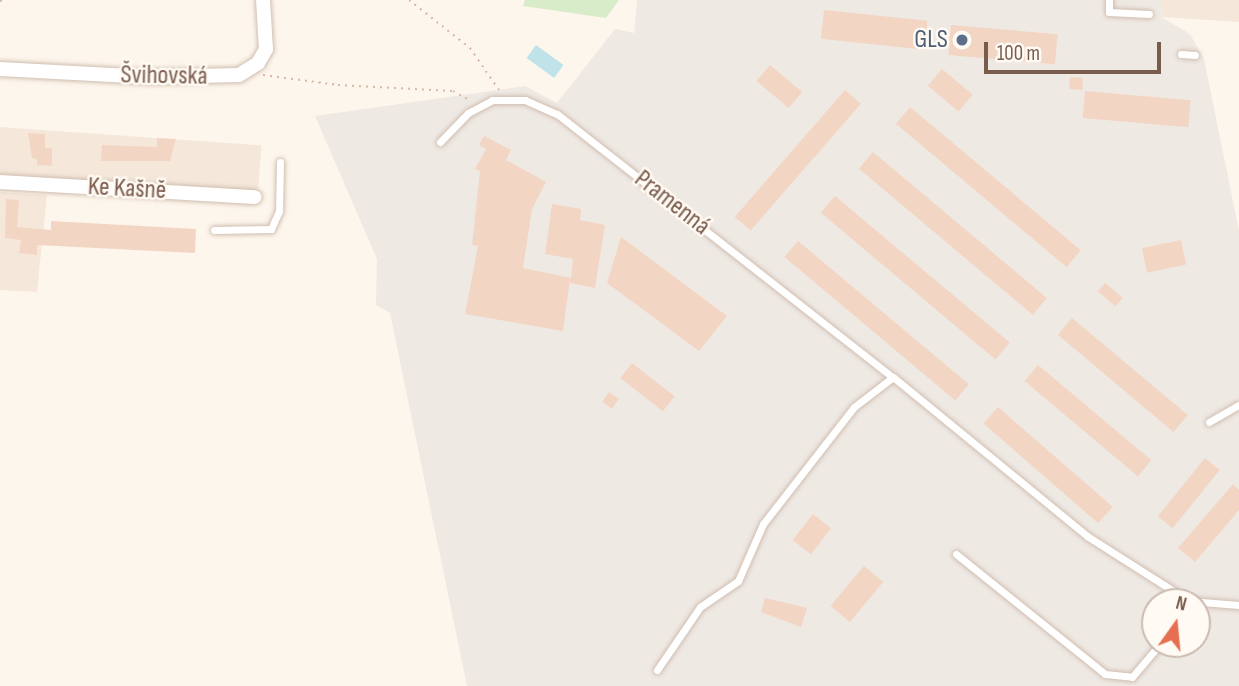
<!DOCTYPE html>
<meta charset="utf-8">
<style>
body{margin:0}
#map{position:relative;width:1239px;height:686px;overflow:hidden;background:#fdf6ec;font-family:"Sofia Sans Condensed",sans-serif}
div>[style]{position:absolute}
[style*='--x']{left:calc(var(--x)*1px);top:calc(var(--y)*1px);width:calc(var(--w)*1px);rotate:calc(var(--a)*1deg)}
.residential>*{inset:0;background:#f5e8da;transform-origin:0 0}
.industrial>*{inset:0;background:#efe9e4}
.green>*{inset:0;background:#d8ecc9}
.water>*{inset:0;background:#bfe3e8;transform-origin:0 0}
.building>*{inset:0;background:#f3d5c3;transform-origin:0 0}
.path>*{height:2px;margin-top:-1px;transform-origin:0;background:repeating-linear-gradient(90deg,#d9b8a5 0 2px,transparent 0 7px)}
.roads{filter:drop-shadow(0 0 2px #d1beb0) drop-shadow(0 0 2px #d1beb0)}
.service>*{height:7px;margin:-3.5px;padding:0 3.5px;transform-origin:3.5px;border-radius:3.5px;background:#fff}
.minor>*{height:14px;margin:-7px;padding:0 7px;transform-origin:7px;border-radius:7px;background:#fff}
.dots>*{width:19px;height:19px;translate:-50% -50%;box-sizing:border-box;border:4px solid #fffaf3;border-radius:50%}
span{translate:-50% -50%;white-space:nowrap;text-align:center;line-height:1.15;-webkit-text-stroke:5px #fffaf3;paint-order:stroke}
.service-label{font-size:26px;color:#4e5e75}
.right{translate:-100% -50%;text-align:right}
.street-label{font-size:26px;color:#7a5c4d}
.north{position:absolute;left:1141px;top:588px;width:70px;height:70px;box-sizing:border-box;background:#fffaf3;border:2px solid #cabbb1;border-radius:50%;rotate:15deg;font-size:19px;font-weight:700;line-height:28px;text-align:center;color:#7a5c4d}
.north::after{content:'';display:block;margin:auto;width:24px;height:32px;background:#e76f51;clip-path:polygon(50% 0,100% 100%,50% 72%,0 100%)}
.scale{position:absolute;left:984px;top:42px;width:177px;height:32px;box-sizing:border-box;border:4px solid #7a5c4d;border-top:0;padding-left:9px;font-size:21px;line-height:24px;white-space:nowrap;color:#7a5c4d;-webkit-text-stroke:5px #fffaf3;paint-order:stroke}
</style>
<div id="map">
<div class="residential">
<div style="clip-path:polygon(1162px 0,1239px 0,1239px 22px,1161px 17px)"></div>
<div style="left:0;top:127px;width:262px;height:48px;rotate:4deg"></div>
<div style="clip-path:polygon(0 192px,47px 195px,37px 292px,0 290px)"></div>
</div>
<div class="industrial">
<div style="clip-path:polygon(evenodd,637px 0,1162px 0,1161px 17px,1190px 34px,1204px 59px,1239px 231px,1239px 686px,467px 686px,390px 313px,376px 305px,377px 259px,315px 116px,525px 86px,557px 103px,615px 29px,634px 33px,637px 0,1155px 602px,1197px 602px,1197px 644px,1155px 644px,1155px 602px)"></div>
</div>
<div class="green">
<div style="clip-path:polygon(525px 0,619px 0,606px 18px,523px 6px)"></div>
</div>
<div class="water">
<div style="left:536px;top:45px;width:34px;height:16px;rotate:36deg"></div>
</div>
<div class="building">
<div style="left:824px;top:10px;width:104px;height:29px;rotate:6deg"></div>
<div style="left:951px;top:25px;width:107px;height:30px;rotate:5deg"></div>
<div style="left:770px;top:65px;width:42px;height:21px;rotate:40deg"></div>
<div style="left:942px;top:69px;width:40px;height:22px;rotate:40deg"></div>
<div style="left:1070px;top:77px;width:13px;height:12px;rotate:4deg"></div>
<div style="left:845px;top:90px;width:21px;height:168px;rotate:41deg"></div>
<div style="left:1085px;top:91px;width:106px;height:27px;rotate:5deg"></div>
<div style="left:910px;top:107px;width:223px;height:22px;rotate:40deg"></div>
<div style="clip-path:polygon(28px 133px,45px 134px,45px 148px,52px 148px,52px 166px,37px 165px,37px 159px,32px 158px)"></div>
<div style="clip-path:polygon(484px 136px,511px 150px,506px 160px,546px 182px,532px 209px,523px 268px,571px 278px,573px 259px,545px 254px,552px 204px,581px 209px,580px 220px,605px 225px,595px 288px,570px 283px,570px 279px,563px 331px,465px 314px,478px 246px,472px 245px,480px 171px,475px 169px,486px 149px,479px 145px)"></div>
<div style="clip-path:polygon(157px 138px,176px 139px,170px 161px,101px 161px,102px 145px,157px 147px)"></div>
<div style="left:873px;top:152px;width:227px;height:22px;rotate:40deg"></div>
<div style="left:835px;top:196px;width:228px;height:22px;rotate:40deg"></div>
<div style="clip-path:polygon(6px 199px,19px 200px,17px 227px,51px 230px,51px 221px,196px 229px,195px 253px,37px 245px,37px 255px,19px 253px,21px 240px,5px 238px)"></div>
<div style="clip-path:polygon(621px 237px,727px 316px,699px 351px,607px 283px)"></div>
<div style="left:1181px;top:240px;width:25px;height:40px;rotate:78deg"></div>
<div style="left:798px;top:241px;width:223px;height:21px;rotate:40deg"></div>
<div style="left:1105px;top:283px;width:23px;height:11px;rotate:40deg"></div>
<div style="left:1072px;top:318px;width:151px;height:22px;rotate:40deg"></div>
<div style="left:632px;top:363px;width:54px;height:19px;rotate:38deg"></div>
<div style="left:1038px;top:365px;width:148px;height:21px;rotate:40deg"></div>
<div style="left:609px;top:392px;width:12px;height:12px;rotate:35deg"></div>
<div style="left:998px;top:407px;width:152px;height:22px;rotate:41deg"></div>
<div style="left:1205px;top:458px;width:19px;height:75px;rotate:39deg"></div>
<div style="clip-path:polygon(1233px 484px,1239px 490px,1239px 510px,1195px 562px,1178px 548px)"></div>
<div style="left:813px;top:514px;width:23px;height:33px;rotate:38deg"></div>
<div style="left:864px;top:566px;width:25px;height:52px;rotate:40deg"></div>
<div style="clip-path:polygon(765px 598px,807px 608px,801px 627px,761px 612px)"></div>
</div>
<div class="path">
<div style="--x:409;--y:0;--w:78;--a:38.2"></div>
<div style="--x:470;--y:48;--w:51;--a:55.4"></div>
<div style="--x:0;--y:1;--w:4;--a:-14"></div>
<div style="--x:263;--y:75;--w:76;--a:7.6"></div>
<div style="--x:338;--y:85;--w:115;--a:3"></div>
<div style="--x:453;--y:91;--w:21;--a:29"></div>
</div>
<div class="roads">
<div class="service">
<div style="--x:1109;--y:0;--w:12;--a:90"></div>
<div style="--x:1109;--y:12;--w:40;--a:2.9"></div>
<div style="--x:1181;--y:54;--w:14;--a:4"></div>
<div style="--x:440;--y:142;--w:40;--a:-46"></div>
<div style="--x:468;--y:113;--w:27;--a:-28"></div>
<div style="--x:492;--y:100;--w:33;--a:0"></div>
<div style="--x:525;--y:100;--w:35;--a:24"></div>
<div style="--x:557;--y:114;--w:427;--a:38.1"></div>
<div style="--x:893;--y:377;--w:251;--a:39.3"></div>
<div style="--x:1087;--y:536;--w:121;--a:32.5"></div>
<div style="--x:1189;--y:601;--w:50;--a:4.6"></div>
<div style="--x:214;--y:230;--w:57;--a:-1"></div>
<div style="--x:271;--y:229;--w:20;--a:-66"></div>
<div style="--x:279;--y:211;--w:49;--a:-88.8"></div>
<div style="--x:1209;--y:422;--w:34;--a:-30"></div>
<div style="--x:956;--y:554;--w:191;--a:38.8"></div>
<div style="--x:1105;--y:674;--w:27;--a:6"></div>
<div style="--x:1132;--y:677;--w:43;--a:-49.7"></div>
<div style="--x:657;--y:670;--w:76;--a:-55.7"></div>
<div style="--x:700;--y:607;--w:46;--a:-34.4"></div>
<div style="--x:738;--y:581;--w:62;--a:-66.3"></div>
<div style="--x:763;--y:524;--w:148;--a:-52.1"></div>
<div style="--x:854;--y:407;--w:49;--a:-37.6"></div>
</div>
<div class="minor">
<div style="--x:0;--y:69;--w:149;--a:3.1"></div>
<div style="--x:149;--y:77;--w:90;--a:-1.3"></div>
<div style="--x:239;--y:75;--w:22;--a:-32"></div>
<div style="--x:258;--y:63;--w:16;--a:-60"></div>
<div style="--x:266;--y:49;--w:49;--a:-93.5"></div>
<div style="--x:0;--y:182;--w:255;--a:3.4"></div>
</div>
</div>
<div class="dots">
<div style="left:962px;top:40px;background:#5c6f8a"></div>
</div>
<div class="service-label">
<span class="right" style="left:948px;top:40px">GLS</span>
</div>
<div class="street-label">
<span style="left:164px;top:76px;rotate:1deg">Švihovská</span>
<span style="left:127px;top:189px;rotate:3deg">Ke Kašně</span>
<span style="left:672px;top:203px;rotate:38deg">Pramenná</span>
</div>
<div class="north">N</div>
<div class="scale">100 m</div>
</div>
